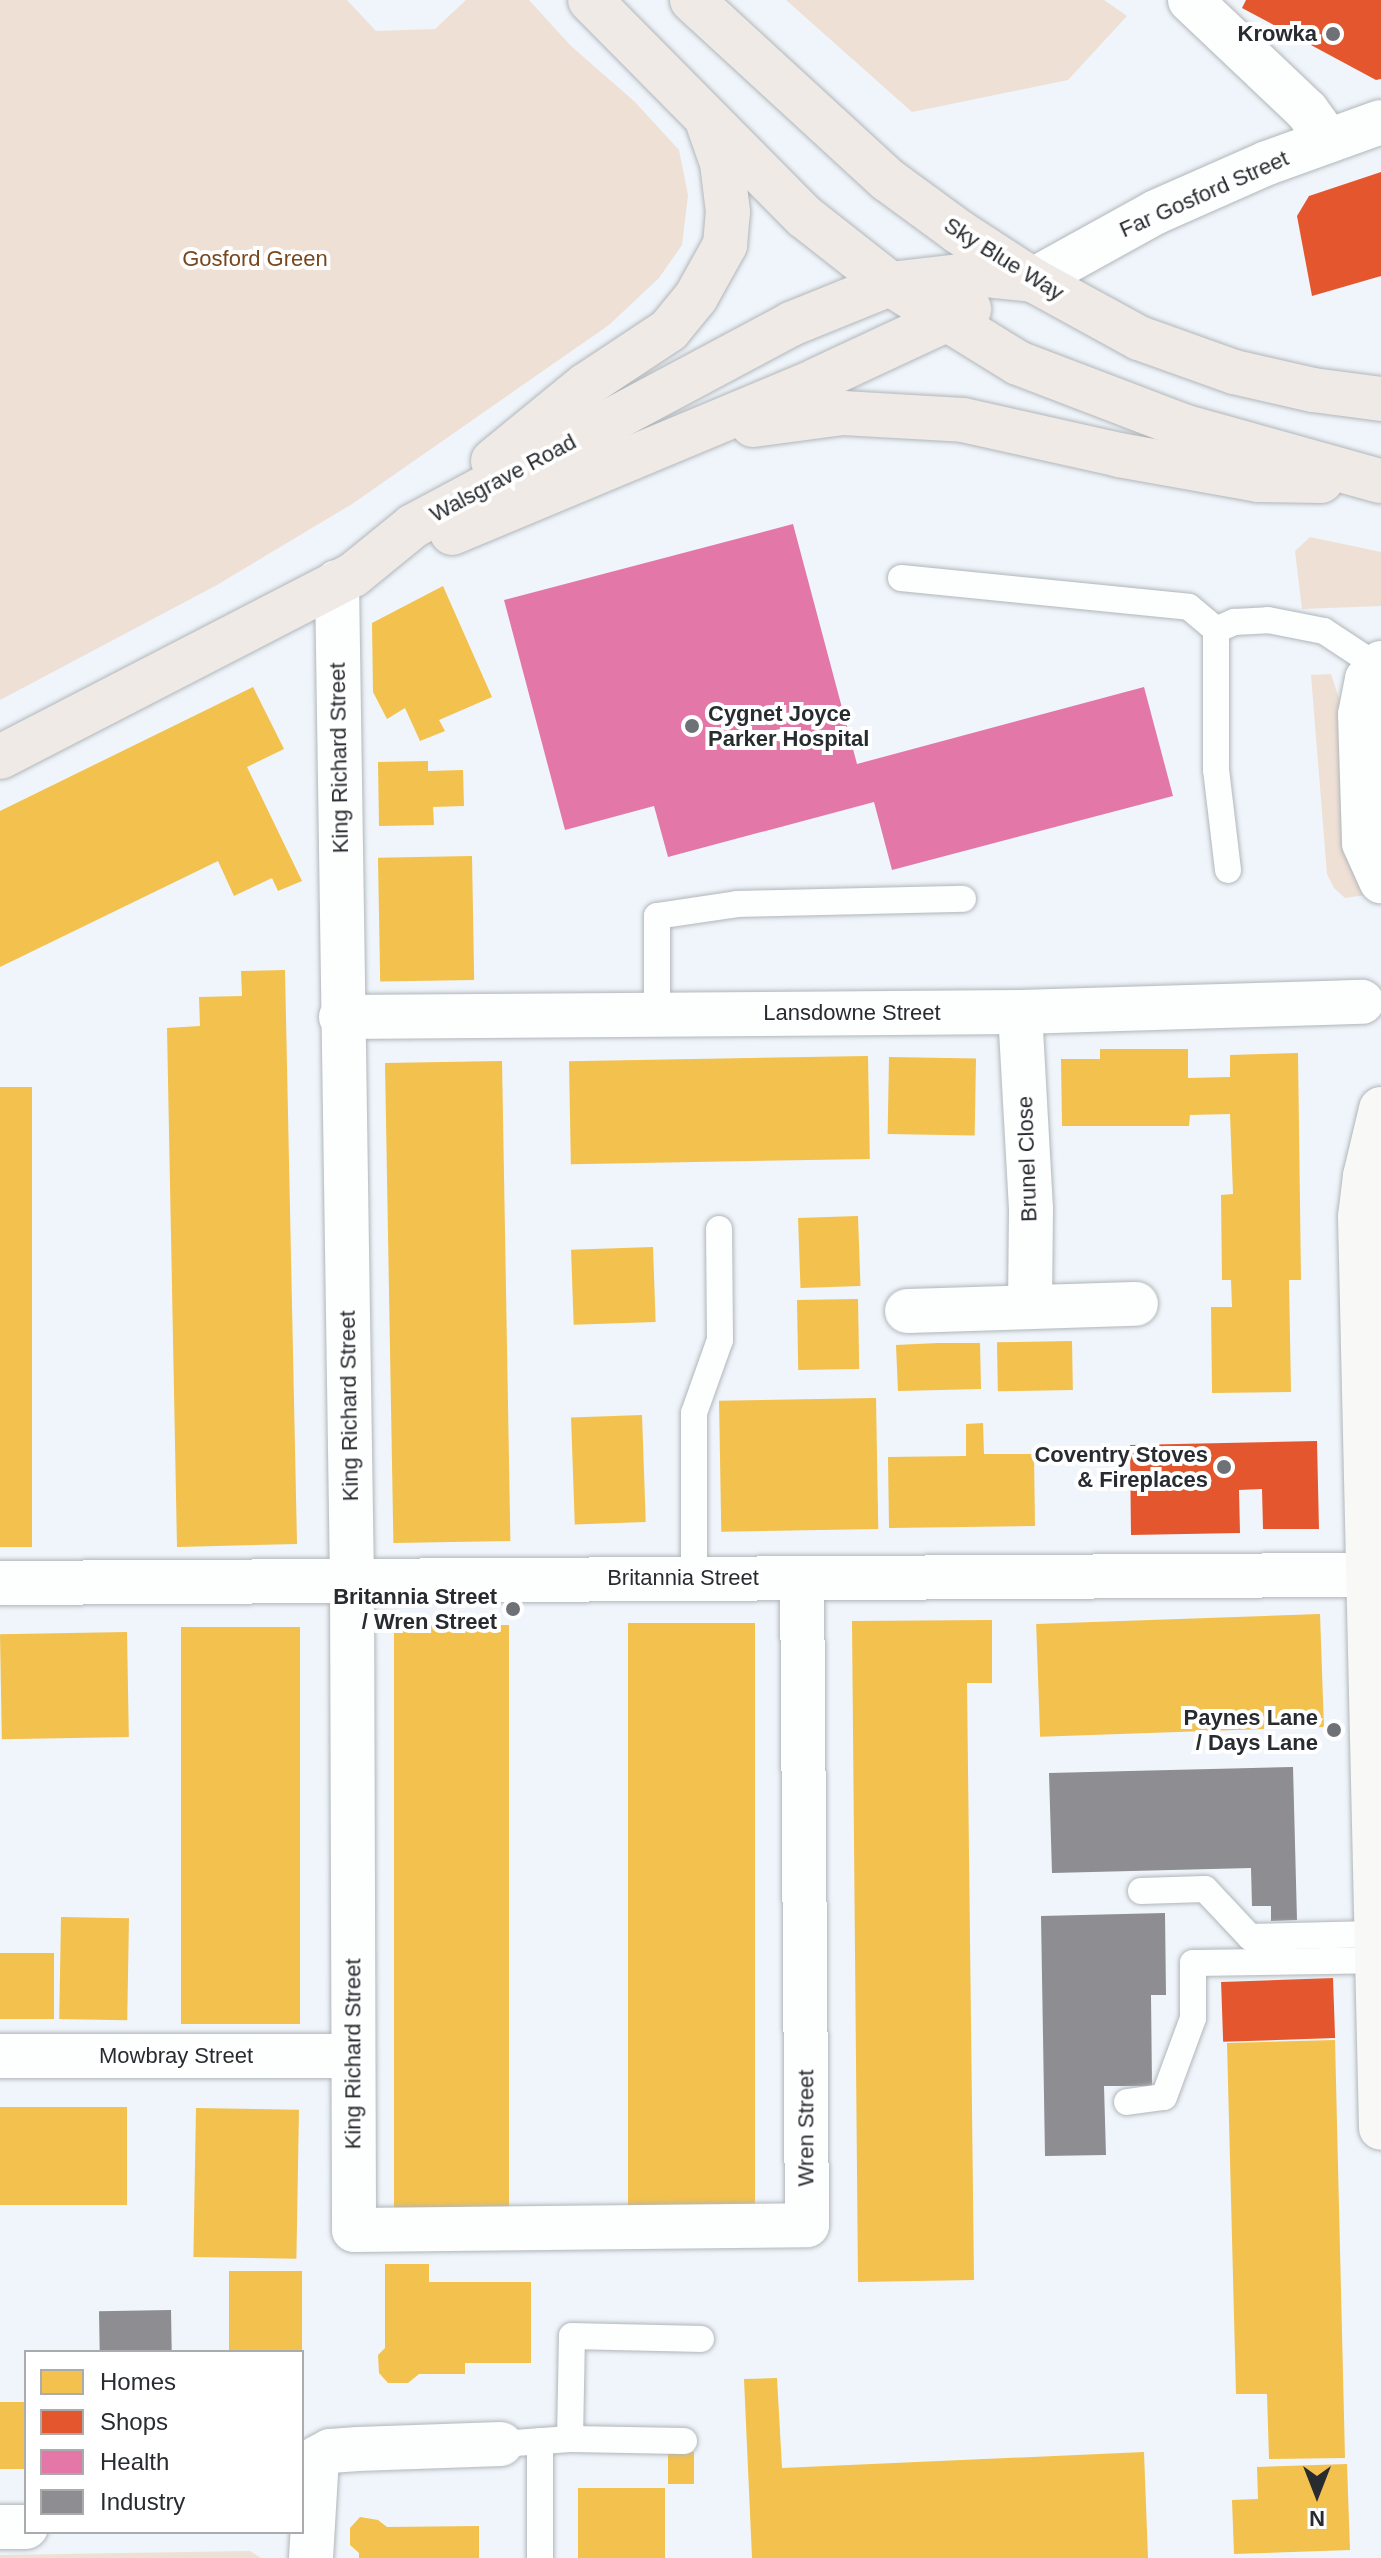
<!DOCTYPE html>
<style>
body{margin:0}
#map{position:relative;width:1381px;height:2558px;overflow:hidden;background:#eff5fa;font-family:Arial,sans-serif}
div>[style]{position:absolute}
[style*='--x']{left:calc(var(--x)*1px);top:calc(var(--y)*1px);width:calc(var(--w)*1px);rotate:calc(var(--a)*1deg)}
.green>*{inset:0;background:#efe0d5}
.homes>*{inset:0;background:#f2c14e;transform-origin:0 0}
.shops>*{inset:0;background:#e4572e;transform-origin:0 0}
.health>*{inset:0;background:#e377a8}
.industry>*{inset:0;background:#8d8d92;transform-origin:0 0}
.roads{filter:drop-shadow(0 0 2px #b1b6ba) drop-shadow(0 0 2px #b1b6ba)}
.lane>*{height:26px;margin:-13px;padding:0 13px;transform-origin:13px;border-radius:13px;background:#fdfefe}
.street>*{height:44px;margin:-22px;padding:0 22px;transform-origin:22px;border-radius:22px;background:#fdfefe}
.secondary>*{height:44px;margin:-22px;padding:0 22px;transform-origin:22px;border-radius:22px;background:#f8f8f7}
.highway>*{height:44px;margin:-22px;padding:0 22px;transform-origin:22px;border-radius:22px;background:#f0eae6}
.dots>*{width:22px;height:22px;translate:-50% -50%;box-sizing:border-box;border:4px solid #fff;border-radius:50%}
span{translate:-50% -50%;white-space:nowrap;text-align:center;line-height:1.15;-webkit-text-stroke:8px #fff;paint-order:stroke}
.poi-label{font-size:22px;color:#282c30;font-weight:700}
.right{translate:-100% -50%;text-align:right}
.left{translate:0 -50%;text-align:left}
.street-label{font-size:22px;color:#282c30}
.park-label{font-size:22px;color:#79471e}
.legend{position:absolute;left:24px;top:2350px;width:280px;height:184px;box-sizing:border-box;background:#fff;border:2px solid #a9abac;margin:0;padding:10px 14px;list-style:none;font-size:24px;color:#282c30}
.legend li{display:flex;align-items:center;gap:16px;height:40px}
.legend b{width:40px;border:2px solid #a9abac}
.north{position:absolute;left:1277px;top:2454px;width:80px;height:80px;-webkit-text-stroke:6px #fff;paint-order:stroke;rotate:180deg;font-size:22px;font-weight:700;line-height:32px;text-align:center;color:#282c30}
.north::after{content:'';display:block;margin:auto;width:28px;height:36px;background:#282c30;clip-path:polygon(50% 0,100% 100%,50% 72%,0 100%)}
</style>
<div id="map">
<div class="green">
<div style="clip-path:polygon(0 0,347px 0,376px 31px,435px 29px,466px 0,529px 0,571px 46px,635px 102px,679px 150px,688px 195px,682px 245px,659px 278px,609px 325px,352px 504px,217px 585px,0 700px)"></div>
<div style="clip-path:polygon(786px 0,1104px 0,1127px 16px,1068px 80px,912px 112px)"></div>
<div style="clip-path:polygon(1310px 537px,1381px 552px,1381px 606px,1302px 609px,1295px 551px)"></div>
<div style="clip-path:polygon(1331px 674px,1341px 705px,1366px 895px,1345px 898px,1334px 888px,1327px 874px,1311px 675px)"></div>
<div style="clip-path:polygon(250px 2551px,261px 2558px,0 2558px,0 2555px)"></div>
</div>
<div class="homes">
<div style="clip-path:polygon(443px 586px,492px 697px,439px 720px,445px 731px,420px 741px,405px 708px,387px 719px,373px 692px,372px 623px)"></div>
<div style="clip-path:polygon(253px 687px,284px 749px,247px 767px,302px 881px,278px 891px,272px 878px,234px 896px,218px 861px,0 967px,0 811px)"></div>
<div style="clip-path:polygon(428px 761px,428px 771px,463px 770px,464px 806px,433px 807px,434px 825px,379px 826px,378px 762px)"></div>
<div style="left:472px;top:856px;width:124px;height:94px;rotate:89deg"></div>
<div style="clip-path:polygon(285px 970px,297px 1544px,177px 1547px,167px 1028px,200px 1026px,199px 997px,242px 996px,241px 971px)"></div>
<div style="clip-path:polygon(1100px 1049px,1188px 1049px,1188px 1078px,1230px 1077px,1230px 1055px,1298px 1053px,1301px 1280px,1289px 1280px,1291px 1392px,1212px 1393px,1211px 1307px,1232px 1307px,1231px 1280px,1222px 1280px,1221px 1195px,1233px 1194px,1230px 1114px,1190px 1115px,1189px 1126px,1062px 1126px,1061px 1059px,1100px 1059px)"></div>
<div style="left:868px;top:1056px;width:103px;height:299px;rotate:89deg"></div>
<div style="left:889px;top:1057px;width:87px;height:77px;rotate:1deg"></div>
<div style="left:502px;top:1061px;width:480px;height:117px;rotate:89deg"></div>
<div style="left:0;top:1087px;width:32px;height:460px"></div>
<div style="left:858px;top:1216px;width:70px;height:60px;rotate:88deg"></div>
<div style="left:653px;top:1247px;width:75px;height:82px;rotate:88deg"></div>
<div style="left:858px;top:1299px;width:70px;height:61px;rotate:89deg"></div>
<div style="left:1072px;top:1341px;width:49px;height:75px;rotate:89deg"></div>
<div style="clip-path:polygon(938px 1343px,980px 1343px,981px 1389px,898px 1391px,896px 1345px)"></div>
<div style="left:876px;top:1398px;width:131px;height:157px;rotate:89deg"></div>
<div style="left:642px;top:1415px;width:107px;height:71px;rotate:88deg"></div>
<div style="clip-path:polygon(983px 1423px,984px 1454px,1034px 1454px,1035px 1526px,889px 1528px,888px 1457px,966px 1456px,966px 1424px)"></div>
<div style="left:1320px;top:1614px;width:113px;height:284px;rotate:88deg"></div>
<div style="clip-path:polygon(992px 1620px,992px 1683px,967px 1683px,974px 2280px,858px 2282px,852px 1621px)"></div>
<div style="left:755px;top:1623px;width:584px;height:127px;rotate:90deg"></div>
<div style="left:509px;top:1625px;width:585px;height:115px;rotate:90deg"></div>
<div style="left:181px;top:1627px;width:119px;height:397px"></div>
<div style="left:127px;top:1632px;width:105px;height:127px;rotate:89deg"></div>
<div style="left:61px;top:1917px;width:68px;height:102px;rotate:1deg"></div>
<div style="left:0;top:1953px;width:54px;height:66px"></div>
<div style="clip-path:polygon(1335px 2040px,1345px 2458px,1269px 2459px,1267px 2394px,1236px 2394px,1227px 2043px)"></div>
<div style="left:0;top:2107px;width:127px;height:98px"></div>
<div style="left:196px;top:2108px;width:103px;height:149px;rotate:1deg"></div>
<div style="clip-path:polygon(385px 2264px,429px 2264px,429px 2282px,531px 2282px,531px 2363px,465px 2363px,465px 2374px,419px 2374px,408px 2383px,388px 2383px,379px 2373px,378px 2355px,385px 2348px)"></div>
<div style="left:229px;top:2271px;width:73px;height:81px"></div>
<div style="clip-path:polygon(777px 2378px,782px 2468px,1144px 2452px,1148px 2558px,752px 2558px,744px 2379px)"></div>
<div style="left:26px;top:2402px;width:67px;height:26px;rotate:90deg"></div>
<div style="left:668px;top:2452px;width:26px;height:32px"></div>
<div style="clip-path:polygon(1347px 2464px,1350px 2550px,1234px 2554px,1232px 2500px,1258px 2499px,1257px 2467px)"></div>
<div style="left:578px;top:2488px;width:87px;height:70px"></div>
<div style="clip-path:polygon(360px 2517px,378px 2520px,387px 2527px,479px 2526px,479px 2558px,359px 2558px,359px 2553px,350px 2545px,350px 2528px)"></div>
</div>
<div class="shops">
<div style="clip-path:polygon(1246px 0,1381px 0,1381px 79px,1376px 80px,1242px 8px)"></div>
<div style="clip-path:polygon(1381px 172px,1381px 276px,1312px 296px,1297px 216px,1309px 196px)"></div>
<div style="clip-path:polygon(1317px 1441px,1319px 1529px,1263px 1529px,1262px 1489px,1239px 1490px,1240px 1533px,1131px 1535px,1130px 1445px)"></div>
<div style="left:1333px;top:1978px;width:60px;height:112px;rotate:88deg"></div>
</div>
<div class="health">
<div style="clip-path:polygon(793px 524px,857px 764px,1144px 687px,1173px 796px,892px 870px,874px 802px,668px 857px,654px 806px,565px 830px,504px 600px)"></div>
</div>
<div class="industry">
<div style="clip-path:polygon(1293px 1767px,1297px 1920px,1271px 1921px,1271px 1906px,1252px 1906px,1251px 1868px,1052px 1873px,1049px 1773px)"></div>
<div style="clip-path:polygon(1165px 1913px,1166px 1995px,1151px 1995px,1152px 2086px,1104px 2086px,1106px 2155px,1045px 2156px,1041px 1916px)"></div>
<div style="left:171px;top:2310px;width:42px;height:72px;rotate:89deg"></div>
</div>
<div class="roads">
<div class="lane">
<div style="--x:901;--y:578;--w:289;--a:5.7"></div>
<div style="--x:1189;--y:607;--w:35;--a:40"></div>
<div style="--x:1228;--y:870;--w:101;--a:-96.8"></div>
<div style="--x:1216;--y:770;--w:140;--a:-90"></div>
<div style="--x:1216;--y:630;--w:20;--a:-24"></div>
<div style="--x:1234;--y:622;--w:34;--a:-3"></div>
<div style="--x:1268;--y:620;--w:57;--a:11.1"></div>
<div style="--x:1324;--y:631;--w:64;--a:33.4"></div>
<div style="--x:657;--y:1015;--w:99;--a:-90"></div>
<div style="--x:657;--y:916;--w:81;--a:-8.5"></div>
<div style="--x:737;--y:904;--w:226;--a:-1.3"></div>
<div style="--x:694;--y:1578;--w:165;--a:-90"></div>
<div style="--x:694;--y:1413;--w:77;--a:-70.4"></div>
<div style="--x:720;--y:1340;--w:111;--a:-90.5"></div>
<div style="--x:1141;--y:1891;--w:64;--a:-1.8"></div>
<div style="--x:1205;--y:1889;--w:66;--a:46.8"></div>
<div style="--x:1250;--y:1937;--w:125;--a:-1.4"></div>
<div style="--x:1127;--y:2102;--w:37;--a:-8"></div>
<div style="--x:1164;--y:2097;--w:84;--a:-69.8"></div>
<div style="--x:1193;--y:2018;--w:55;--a:-90"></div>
<div style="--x:1193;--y:1963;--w:183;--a:-0.9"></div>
<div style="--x:570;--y:2439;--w:103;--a:-88.9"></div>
<div style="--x:572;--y:2336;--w:129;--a:1.3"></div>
<div style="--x:501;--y:2444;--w:69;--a:-4.1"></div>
<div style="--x:570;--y:2439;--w:114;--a:1"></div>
<div style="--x:540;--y:2558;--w:117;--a:-90"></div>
</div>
<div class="street">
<div style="--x:1190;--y:0;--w:161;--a:43.5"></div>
<div style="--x:1307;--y:111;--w:36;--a:54"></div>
<div style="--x:1033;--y:280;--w:141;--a:-28.9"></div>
<div style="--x:1156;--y:212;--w:121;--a:-23.8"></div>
<div style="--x:1267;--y:163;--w:121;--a:-19.8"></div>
<div style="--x:337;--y:582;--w:998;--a:89.14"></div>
<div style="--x:352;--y:1580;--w:650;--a:89.82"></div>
<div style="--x:354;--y:2230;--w:453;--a:-0.6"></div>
<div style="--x:807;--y:2225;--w:647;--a:-90.44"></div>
<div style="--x:1381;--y:663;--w:21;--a:131"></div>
<div style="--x:1367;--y:679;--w:36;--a:101"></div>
<div style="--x:1360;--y:714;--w:129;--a:88.2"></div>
<div style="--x:1364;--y:843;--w:42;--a:65.9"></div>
<div style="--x:1020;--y:1012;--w:197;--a:86.8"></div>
<div style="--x:1031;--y:1209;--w:98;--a:90.6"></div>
<div style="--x:341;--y:1017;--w:679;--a:-0.42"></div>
<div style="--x:1020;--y:1012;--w:342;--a:-1.7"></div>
<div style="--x:907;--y:1311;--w:229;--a:-1.8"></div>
<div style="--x:0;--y:1583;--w:1366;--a:-0.34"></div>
<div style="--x:0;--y:2056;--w:352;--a:0"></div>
<div style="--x:0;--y:2527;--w:26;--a:0"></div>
<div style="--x:311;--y:2558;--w:100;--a:-86.6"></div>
<div style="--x:317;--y:2458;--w:15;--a:-28"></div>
<div style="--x:330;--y:2451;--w:28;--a:-4"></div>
<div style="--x:358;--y:2449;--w:143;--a:-2"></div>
</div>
<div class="secondary">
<div style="--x:1381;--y:1109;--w:69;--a:103.4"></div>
<div style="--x:1365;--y:1176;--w:41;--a:97"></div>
<div style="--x:1360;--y:1217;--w:911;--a:88.68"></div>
</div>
<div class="highway">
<div style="--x:590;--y:0;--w:305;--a:45.3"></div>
<div style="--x:805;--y:217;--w:108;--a:38.2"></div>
<div style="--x:890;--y:284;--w:150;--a:31.7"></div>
<div style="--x:1018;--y:363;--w:177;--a:20.9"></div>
<div style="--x:1183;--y:426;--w:205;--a:15.6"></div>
<div style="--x:692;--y:0;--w:266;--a:42.6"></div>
<div style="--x:888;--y:180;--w:88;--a:36.2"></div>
<div style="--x:959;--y:232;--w:88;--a:33"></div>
<div style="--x:1033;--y:280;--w:121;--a:28.7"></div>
<div style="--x:1139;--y:338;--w:101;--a:19.7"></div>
<div style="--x:1234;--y:372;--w:81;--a:12.8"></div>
<div style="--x:1313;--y:390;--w:69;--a:7.5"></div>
<div style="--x:753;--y:425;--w:91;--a:-7.6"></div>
<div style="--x:843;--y:413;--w:120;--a:3.3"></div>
<div style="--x:963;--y:420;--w:160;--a:12.6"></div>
<div style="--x:1119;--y:455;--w:141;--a:10.2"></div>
<div style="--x:1258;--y:480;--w:63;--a:0.9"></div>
<div style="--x:493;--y:461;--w:120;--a:-39.3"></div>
<div style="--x:586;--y:385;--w:100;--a:-33.5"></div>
<div style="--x:669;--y:330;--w:43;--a:-50.7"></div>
<div style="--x:696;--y:297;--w:60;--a:-60.9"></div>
<div style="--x:725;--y:245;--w:33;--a:-85"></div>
<div style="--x:728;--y:212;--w:49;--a:-97"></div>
<div style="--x:722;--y:163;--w:42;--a:-109.3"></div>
<div style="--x:452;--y:533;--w:396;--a:-22.7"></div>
<div style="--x:817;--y:380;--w:168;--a:-25"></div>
<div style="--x:0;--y:757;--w:397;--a:-27.3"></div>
<div style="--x:353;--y:575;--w:77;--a:-39.2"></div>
<div style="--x:413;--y:526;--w:429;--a:-28.1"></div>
<div style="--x:791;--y:324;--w:107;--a:-22"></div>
<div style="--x:890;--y:284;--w:87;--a:-6.6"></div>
<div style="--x:976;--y:274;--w:57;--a:6"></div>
</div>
</div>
<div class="dots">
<div style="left:1333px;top:34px;background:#6e7277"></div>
<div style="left:692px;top:726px;background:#6e7277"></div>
<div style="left:1224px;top:1467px;background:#6e7277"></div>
<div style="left:513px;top:1609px;background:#6e7277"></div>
<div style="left:1334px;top:1730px;background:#6e7277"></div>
</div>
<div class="poi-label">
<span class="right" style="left:1317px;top:34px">Krowka</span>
<span class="left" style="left:708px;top:726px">Cygnet Joyce<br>Parker Hospital</span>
<span class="right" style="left:1208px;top:1467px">Coventry Stoves<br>&amp; Fireplaces</span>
<span class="right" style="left:497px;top:1609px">Britannia Street<br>/ Wren Street</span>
<span class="right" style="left:1318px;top:1730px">Paynes Lane<br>/ Days Lane</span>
</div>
<div class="street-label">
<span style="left:1204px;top:194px;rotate:-24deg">Far Gosford Street</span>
<span style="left:1004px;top:259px;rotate:32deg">Sky Blue Way</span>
<span style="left:503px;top:478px;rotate:-28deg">Walsgrave Road</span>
<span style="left:339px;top:758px;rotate:-91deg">King Richard Street</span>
<span style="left:852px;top:1013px">Lansdowne Street</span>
<span style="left:1027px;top:1159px;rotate:-92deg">Brunel Close</span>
<span style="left:349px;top:1406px;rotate:-91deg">King Richard Street</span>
<span style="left:683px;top:1578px">Britannia Street</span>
<span style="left:353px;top:2054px;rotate:-90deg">King Richard Street</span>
<span style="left:176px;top:2056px">Mowbray Street</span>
<span style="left:806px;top:2128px;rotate:-90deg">Wren Street</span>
</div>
<div class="park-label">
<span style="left:255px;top:259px">Gosford Green</span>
</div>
<ul class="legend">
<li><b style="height:22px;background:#f2c14e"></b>Homes</li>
<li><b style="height:22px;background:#e4572e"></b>Shops</li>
<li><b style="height:22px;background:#e377a8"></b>Health</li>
<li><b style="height:22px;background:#8d8d92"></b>Industry</li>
</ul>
<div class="north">N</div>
</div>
